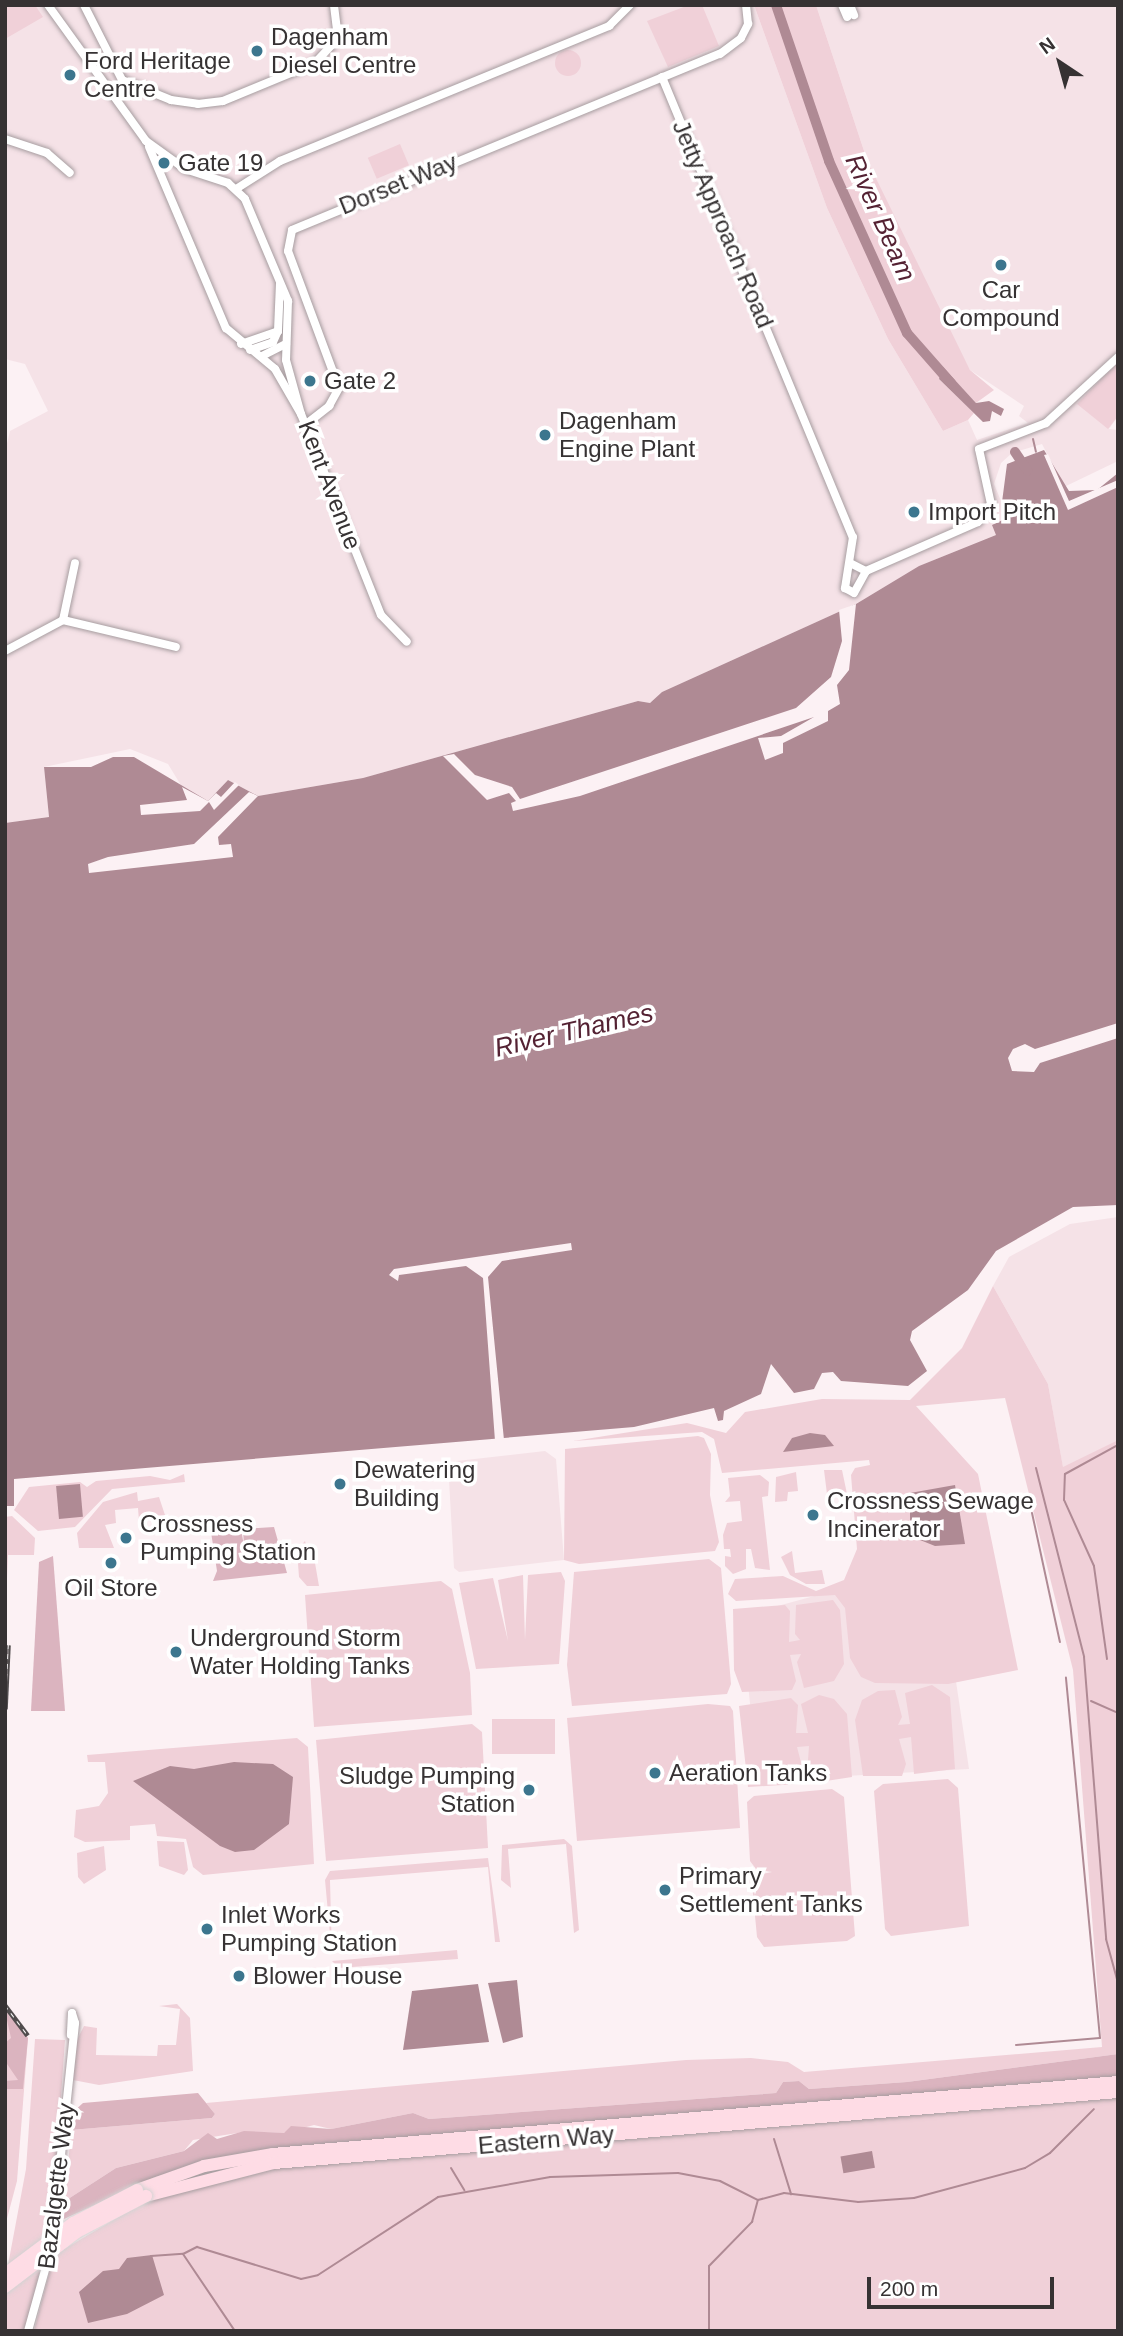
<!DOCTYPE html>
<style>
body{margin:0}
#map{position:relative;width:1123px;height:2336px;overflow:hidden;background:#fcf1f4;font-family:Arial,sans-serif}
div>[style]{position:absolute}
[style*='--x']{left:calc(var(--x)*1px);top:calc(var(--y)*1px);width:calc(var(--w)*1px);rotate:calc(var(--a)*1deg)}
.built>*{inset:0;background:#f5e2e7}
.green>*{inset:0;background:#f0d0d8;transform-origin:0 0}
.round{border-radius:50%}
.forest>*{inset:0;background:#dbb4bf}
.water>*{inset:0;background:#af8a94;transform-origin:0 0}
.pier>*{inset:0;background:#fcf1f4}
.stream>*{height:2px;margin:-1px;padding:0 1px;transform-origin:1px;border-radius:1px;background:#af8a94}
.river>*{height:10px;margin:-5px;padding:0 5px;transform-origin:5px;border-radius:5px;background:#af8a94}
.roads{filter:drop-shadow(0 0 2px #a79da0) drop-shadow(0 0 2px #a79da0)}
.street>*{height:8px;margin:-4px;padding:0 4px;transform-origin:4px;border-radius:4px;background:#fff}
.primary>*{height:12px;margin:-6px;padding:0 6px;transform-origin:6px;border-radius:6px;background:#fedce5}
.rail>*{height:4.5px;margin-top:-2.25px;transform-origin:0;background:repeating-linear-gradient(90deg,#fff 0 5px,#514c4d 0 10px);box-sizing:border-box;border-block:2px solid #514c4d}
.bridges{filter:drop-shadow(0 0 2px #d3d2d2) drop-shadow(0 0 2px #d3d2d2)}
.primary-bridge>*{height:12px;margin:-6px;padding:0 6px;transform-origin:6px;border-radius:6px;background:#fedce5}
.dots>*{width:19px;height:19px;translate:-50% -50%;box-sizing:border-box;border:4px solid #fff;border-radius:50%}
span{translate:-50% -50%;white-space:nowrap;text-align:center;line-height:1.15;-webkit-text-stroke:7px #fff;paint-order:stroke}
.poi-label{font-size:24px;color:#363233}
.left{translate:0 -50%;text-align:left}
.right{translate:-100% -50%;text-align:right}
.street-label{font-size:24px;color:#363233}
.water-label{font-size:26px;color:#542233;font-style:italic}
.frame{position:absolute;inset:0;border:7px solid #363233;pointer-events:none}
.north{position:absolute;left:1025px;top:28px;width:70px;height:70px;-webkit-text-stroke:5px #fff;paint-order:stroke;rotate:324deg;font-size:19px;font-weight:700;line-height:28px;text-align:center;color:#363233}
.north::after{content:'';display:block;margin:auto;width:24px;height:32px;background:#363233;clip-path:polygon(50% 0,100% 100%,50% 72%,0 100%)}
.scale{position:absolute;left:867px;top:2277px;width:187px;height:32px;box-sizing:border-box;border:4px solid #363233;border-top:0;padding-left:9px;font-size:21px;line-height:24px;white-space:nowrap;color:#363233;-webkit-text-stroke:5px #fff;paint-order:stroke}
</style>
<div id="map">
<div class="built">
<div style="clip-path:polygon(13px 5px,754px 5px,827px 208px,888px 339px,943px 431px,968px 420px,977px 440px,1028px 423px,1019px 416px,1024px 406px,970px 370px,930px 294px,867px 160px,816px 5px,1118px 5px,1118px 416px,1109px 429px,1118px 430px,1118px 461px,1064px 487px,1042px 444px,1012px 453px,1001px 463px,994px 484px,1008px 518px,996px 535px,919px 566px,856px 604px,662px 692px,650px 703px,638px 701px,363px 778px,258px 796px,228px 780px,208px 801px,182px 787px,168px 764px,130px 749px,111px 753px,44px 767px,49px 817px,5px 823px,5px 452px,10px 431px,48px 411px,25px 364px,5px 359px,5px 11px)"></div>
<div style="clip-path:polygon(1118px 1217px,1118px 1440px,1063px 1468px,1048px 1384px,993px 1286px,1009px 1257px,1031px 1245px,1070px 1224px)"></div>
<div style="clip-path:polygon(545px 1451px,556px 1459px,564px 1560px,459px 1572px,454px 1568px,448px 1462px)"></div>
<div style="clip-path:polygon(862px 1583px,954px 1668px,969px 1769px,758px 1781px,741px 1616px)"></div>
</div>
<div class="green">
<div style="clip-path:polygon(5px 5px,35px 5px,43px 17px,5px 39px)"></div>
<div style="clip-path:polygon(689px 5px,702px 5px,719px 46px,668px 67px,647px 21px)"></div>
<div style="clip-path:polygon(754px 5px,816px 5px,867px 160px,970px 370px,994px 390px,976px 403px,943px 368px,939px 379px,974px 413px,968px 420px,943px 431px,888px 339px,827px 208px)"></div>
<div class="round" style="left:555px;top:50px;width:26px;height:26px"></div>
<div style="left:400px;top:144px;width:23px;height:35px;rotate:67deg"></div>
<div style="clip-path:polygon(1118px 362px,1118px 416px,1108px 429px,1077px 404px)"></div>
<div style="clip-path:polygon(993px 1286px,1048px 1384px,1063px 1467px,1118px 1440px,1118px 2054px,907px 2082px,809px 2089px,799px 2081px,783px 2082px,776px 2093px,429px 2119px,413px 2113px,331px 2129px,314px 2125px,284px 2133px,244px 2132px,193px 2140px,184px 2151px,116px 2168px,65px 2201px,71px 2130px,212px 2118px,215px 2114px,206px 2103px,686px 2060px,751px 2058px,788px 2062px,804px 2072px,1102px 2047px,1073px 1670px,1005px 1398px,916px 1406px,978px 1474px,1018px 1670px,948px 1684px,875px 1683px,861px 1677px,850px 1658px,845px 1608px,835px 1595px,736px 1601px,728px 1594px,735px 1579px,783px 1576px,816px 1591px,844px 1580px,857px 1549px,851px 1475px,855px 1468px,870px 1465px,869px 1460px,722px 1473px,714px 1439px,702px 1432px,573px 1441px,687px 1423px,726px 1433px,745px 1412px,822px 1399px,910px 1400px,962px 1348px)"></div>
<div style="clip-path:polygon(698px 1436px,704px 1438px,711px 1454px,710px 1495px,719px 1542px,715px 1551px,579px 1564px,564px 1560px,565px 1449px)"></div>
<div style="clip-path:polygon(824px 1470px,842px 1470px,847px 1494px,827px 1494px)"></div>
<div style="clip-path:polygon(796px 1472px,798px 1491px,788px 1492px,787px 1501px,775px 1502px,776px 1477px)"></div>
<div style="clip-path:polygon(184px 1474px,185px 1482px,112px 1489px,75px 1527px,38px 1531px,14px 1510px,29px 1487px,80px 1482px,87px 1487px,96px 1481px,150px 1476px,170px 1480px)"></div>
<div style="clip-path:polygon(760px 1475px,769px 1482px,768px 1496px,762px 1497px,770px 1570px,755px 1568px,751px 1549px,746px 1549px,746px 1569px,733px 1574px,725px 1566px,725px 1556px,731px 1557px,730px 1549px,724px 1549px,723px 1535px,727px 1523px,742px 1521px,740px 1501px,725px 1502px,730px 1496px,728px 1478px)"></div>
<div style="clip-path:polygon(137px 1492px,138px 1501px,159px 1497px,165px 1515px,139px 1521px,138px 1508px,115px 1510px,116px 1523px,105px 1525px,114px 1548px,79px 1548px,77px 1533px,103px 1502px)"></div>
<div style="clip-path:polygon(12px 1516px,35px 1538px,34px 1555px,8px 1555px,5px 1627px,5px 1517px)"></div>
<div style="clip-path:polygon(305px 1541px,311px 1563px,315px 1563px,319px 1586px,307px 1586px,299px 1577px,297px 1550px)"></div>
<div style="clip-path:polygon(792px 1551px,795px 1573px,822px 1570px,825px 1584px,806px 1584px,790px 1575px,781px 1557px)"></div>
<div style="clip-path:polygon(709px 1559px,721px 1568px,731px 1684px,727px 1694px,572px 1706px,567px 1665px,574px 1572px)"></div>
<div style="clip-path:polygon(561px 1572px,565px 1581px,559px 1664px,476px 1669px,459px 1583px,493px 1578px,508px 1641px,498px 1580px,523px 1575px,525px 1640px,528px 1575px)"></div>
<div style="clip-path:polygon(441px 1581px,452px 1589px,470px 1673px,472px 1715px,314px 1727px,305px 1595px)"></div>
<div style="clip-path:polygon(833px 1600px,840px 1610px,844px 1664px,834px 1681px,804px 1688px,797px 1662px,801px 1654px,790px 1655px,796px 1681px,792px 1690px,742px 1692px,734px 1670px,733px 1609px,785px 1605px,790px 1611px,789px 1642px,800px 1640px,795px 1634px,796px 1605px)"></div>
<div style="clip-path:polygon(932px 1685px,950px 1697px,955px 1769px,914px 1774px,911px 1737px,899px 1739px,906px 1764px,902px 1776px,863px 1776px,855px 1720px,862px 1700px,878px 1691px,895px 1690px,902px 1717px,898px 1725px,910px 1724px,905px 1693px)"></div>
<div style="clip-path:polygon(819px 1695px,834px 1699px,847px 1714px,852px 1777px,813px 1783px,807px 1774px,809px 1746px,797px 1747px,804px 1774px,799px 1784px,748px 1787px,739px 1706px,791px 1698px,798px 1705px,796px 1733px,808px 1733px,801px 1704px)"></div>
<div style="clip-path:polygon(708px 1704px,730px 1706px,733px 1711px,740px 1828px,577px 1841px,567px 1718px)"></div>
<div style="left:555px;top:1719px;width:35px;height:63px;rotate:90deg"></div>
<div style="clip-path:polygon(472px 1724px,482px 1732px,488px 1848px,326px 1861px,316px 1740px)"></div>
<div style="clip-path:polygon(297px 1738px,308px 1747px,314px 1864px,203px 1875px,193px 1867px,186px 1839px,157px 1836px,155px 1824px,130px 1826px,130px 1840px,85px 1842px,74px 1837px,76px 1810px,99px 1806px,108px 1793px,105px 1762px,88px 1762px,87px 1755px)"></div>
<div style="clip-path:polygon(948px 1779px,958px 1788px,969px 1926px,891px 1936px,885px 1929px,874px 1791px,883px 1784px)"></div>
<div style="clip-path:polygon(832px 1789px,844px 1797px,855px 1936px,847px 1941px,764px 1947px,757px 1937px,752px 1884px,757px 1875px,772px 1872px,756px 1869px,750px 1861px,747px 1802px,754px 1796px)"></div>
<div style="clip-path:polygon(564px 1839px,572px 1846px,579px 1930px,574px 1933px,566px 1844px,508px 1849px,511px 1888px,501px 1880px,502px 1845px)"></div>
<div style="clip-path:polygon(157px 1841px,184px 1842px,188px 1870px,184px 1875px,159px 1866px)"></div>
<div style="clip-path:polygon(104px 1846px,106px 1870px,84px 1884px,78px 1877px,77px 1853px)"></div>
<div style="clip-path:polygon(488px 1858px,500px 1942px,495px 1942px,488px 1867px,330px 1880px,332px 1956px,325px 1880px,330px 1871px)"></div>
<div style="clip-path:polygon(457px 1950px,458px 1959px,339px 1968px,332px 1961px)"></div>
<div style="clip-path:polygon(177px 2004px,190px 2018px,193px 2071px,99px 2085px,73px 2080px,77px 2040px,84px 2026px,97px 2028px,96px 2055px,157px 2056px,158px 2045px,176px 2045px,180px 2009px,159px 2006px)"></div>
<div style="clip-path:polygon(5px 2009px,28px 2038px,17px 2181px,5px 2226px)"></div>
<div style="clip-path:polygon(35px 2039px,65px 2040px,52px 2222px,25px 2331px,5px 2331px,5px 2281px,26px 2169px)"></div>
<div style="clip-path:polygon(1118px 2097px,1118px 2331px,34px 2331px,54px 2255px,168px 2188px,283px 2167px)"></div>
</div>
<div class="forest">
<div style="clip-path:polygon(274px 1527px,287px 1573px,213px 1581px,217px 1571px,211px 1532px,241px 1529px,244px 1546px,243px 1529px)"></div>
<div style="clip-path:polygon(53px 1556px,65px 1711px,31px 1711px,39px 1562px)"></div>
<div style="clip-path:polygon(5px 2011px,28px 2038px,23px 2089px,5px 2089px,5px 2081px,18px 2080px,5px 2061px,5px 2043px,11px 2038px)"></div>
<div style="clip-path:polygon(1118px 2054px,1118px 2078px,244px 2153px,155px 2177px,62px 2220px,65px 2201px,116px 2168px,184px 2151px,208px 2133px,217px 2139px,244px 2131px,284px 2133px,291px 2126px,331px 2129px,413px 2113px,429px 2119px,776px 2093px,783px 2082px,799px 2081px,809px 2089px,907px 2082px)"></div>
<div style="clip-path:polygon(198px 2093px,215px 2114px,212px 2118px,71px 2130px,73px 2112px,83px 2103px)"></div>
</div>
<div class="water">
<div style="clip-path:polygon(943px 367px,976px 403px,989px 401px,1004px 409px,1001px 416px,992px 411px,990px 421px,983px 422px,939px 379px)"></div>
<div style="clip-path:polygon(1044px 450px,1069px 491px,1097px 490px,1118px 473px,1118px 1205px,1073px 1207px,996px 1251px,968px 1290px,912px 1331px,910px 1340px,927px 1371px,908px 1386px,841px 1381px,833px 1372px,822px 1373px,814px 1389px,794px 1393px,771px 1364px,761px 1394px,724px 1411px,723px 1420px,718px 1421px,714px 1408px,634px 1427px,14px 1479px,14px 1506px,5px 1506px,5px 823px,49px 817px,44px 767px,91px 767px,113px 757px,134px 757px,208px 801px,228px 780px,258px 796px,363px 778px,638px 701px,650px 703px,662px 692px,856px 604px,919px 566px,996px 535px,992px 525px,1007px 518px,1002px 502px,1007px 464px)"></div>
<div style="clip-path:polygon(810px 1433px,825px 1435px,834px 1446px,783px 1452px,792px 1438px)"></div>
<div style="left:80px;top:1484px;width:33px;height:24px;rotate:85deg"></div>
<div style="clip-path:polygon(955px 1485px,965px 1544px,935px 1546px,910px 1536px,910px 1493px)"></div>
<div style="clip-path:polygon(234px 1762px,273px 1764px,293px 1777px,289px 1824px,254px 1850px,235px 1852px,220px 1846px,133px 1781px,170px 1766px,194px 1769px)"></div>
<div style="clip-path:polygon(517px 1980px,523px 2037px,503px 2043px,488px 1983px)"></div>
<div style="clip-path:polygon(478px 1984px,489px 2042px,403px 2050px,412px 1991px)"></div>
<div style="left:872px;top:2151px;width:17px;height:32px;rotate:80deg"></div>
<div style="clip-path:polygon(152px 2255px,164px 2295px,127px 2314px,88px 2323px,79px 2292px,103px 2271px,119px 2269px,127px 2258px)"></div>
</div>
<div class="pier">
<div style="clip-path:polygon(1048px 454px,1069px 501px,1118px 480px,1118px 487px,1068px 510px,1044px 455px)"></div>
<div style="clip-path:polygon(856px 604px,849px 670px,837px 685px,840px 704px,828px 711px,828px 721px,783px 743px,783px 753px,765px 760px,758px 738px,781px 736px,814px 717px,580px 796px,513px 811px,511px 803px,516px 801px,509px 793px,487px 800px,443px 756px,454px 754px,475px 775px,512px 787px,520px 799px,796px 708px,831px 677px,842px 641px,839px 610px)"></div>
<div style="clip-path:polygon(235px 782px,239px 785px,214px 810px,209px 802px,200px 811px,141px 815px,140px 805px,187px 800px,182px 787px,208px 801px,216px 793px,221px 797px)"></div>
<div style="clip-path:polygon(249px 792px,258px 796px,218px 837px,219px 845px,231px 844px,233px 857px,89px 873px,88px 864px,108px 857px,194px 844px)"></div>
<div style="clip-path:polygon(1118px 1023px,1118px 1038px,1040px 1063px,1034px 1072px,1012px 1071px,1008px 1058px,1013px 1049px,1025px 1044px,1035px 1049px)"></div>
<div style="clip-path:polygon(571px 1243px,572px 1250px,502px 1261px,488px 1277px,504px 1440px,495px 1441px,483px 1278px,466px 1266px,399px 1275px,398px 1281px,389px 1275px,394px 1269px)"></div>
</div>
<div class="stream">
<div style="--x:1033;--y:439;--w:13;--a:77"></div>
<div style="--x:1036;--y:1468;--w:195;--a:75.7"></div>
<div style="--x:1084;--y:1657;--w:283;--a:85.5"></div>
<div style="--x:1106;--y:1939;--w:46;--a:74.7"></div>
<div style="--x:1032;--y:1513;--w:132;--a:77.8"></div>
<div style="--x:1107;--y:1659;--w:94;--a:-98"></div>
<div style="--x:1094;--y:1566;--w:72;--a:-114.4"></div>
<div style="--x:1064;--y:1500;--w:26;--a:-88"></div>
<div style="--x:1065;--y:1474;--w:60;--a:-28.7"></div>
<div style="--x:1091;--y:1701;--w:30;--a:24"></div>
<div style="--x:1016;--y:2045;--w:84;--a:-4.8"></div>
<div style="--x:1100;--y:2038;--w:362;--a:-95.4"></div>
<div style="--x:774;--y:2139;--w:58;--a:72.8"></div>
<div style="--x:451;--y:2168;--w:26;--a:59"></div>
<div style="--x:183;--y:2254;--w:93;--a:56"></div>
<div style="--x:151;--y:2256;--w:32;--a:-4"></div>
<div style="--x:183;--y:2254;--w:16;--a:-27"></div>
<div style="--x:197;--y:2247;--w:109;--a:17.1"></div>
<div style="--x:301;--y:2279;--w:17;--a:-13"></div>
<div style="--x:318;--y:2275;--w:143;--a:-33"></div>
<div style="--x:438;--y:2197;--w:114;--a:-10.1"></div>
<div style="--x:550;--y:2177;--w:128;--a:-1.8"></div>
<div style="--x:678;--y:2173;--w:43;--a:10.8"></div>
<div style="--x:720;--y:2181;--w:42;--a:26.6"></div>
<div style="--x:758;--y:2200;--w:27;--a:-15"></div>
<div style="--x:784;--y:2193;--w:75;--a:6.9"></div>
<div style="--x:858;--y:2202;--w:56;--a:-4.1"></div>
<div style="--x:914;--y:2198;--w:115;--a:-15.1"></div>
<div style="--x:1025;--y:2168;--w:29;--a:-31"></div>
<div style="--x:1050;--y:2153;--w:62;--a:-45"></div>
<div style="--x:709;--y:2331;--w:65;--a:-90"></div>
<div style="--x:709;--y:2266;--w:62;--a:-45.7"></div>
<div style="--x:752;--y:2222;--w:23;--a:-75"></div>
</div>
<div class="river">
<div style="--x:776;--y:5;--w:165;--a:71.2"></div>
<div style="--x:829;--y:161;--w:189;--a:65.6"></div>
<div style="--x:907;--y:333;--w:67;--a:48.7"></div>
<div style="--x:1015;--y:452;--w:22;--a:56"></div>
</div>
<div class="roads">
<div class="street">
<div style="--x:48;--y:5;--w:168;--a:54.2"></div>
<div style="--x:146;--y:141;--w:48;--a:35.7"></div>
<div style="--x:185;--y:169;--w:45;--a:18"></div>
<div style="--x:228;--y:183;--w:23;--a:43"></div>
<div style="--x:245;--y:199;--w:111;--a:67.1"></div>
<div style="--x:288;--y:301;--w:59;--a:91.9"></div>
<div style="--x:286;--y:360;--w:56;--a:74.5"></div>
<div style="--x:301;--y:414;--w:216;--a:68.3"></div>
<div style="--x:381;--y:615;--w:37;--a:46"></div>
<div style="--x:84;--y:5;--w:84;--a:63.1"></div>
<div style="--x:122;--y:80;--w:53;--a:22.2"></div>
<div style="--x:171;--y:100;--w:27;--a:8"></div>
<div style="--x:198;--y:104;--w:25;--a:-7"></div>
<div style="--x:223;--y:101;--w:100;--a:-22.4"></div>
<div style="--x:315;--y:63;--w:34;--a:-47"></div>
<div style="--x:338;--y:38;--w:33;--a:-97"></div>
<div style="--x:842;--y:5;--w:13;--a:67"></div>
<div style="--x:850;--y:5;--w:11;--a:68"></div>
<div style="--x:662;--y:77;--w:498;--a:67.5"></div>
<div style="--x:853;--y:537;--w:52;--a:98.9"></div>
<div style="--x:845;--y:588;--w:10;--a:29"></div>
<div style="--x:854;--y:593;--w:25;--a:-61"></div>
<div style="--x:5;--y:139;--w:44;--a:18.4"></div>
<div style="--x:47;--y:153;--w:30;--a:41"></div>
<div style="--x:149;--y:147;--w:197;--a:67"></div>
<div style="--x:226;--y:328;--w:64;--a:39.9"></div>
<div style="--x:275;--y:369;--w:52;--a:60"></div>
<div style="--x:236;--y:189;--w:52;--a:-32.5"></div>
<div style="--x:280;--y:161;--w:356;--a:-22.3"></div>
<div style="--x:609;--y:26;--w:30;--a:-45"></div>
<div style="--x:241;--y:344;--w:39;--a:-19"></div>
<div style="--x:278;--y:331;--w:47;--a:-87.6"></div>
<div style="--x:250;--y:350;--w:24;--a:-19"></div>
<div style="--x:273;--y:342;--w:12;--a:-66"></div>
<div style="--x:262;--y:356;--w:27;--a:-27"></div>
<div style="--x:305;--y:425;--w:31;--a:-38"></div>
<div style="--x:329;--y:406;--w:21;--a:-61"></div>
<div style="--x:339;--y:388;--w:146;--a:-110.4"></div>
<div style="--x:288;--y:251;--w:21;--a:-79"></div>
<div style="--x:292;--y:230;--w:463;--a:-22.4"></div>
<div style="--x:720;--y:54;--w:26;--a:-37"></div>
<div style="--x:741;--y:38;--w:16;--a:-63"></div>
<div style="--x:748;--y:24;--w:19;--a:-96"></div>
<div style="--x:852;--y:564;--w:16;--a:27"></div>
<div style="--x:866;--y:571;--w:122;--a:-23.6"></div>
<div style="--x:978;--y:522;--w:22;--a:-54"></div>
<div style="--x:991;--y:504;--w:56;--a:-102.3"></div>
<div style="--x:979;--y:449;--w:72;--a:-21.2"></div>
<div style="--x:1046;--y:423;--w:98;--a:-42.5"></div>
<div style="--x:63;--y:620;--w:116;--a:13.4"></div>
<div style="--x:5;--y:651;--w:66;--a:-28.1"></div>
<div style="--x:63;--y:620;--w:58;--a:-78.1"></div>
<div style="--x:52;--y:2239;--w:217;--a:-83.9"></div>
<div style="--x:75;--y:2023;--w:10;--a:-107"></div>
<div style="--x:72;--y:2013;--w:22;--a:93"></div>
<div style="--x:28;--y:2331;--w:82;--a:-74.4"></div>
</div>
<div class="primary">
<div style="--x:137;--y:2190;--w:71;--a:-19.7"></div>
<div style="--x:204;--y:2166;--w:70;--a:-9.9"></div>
<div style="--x:273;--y:2154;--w:848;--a:-4.87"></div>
<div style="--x:146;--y:2196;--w:132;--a:-14.5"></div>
<div style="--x:274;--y:2163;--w:847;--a:-4.81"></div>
</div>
</div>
<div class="rail">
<div style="--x:5;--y:1709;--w:64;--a:-87.3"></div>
<div style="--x:5;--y:2005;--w:38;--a:53"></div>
</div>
<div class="bridges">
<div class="primary-bridge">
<div style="--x:5;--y:2274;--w:85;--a:-36.9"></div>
<div style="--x:73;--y:2223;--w:72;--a:-27.3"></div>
<div style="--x:5;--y:2287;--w:91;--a:-37.4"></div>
<div style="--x:77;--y:2232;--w:78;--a:-27.6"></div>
</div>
</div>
<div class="dots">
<div style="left:257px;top:51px;background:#3c768e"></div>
<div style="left:70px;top:75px;background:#3c768e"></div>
<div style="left:164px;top:163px;background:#3c768e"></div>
<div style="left:1001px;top:265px;background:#3c768e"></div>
<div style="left:310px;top:381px;background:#3c768e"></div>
<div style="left:545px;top:435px;background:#3c768e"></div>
<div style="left:914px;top:512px;background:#3c768e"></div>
<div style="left:340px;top:1484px;background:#3c768e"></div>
<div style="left:813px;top:1515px;background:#3c768e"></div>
<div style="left:126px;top:1538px;background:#3c768e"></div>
<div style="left:111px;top:1563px;background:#3c768e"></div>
<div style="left:176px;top:1652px;background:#3c768e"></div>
<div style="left:655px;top:1773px;background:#3c768e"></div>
<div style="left:529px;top:1790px;background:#3c768e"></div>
<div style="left:665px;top:1890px;background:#3c768e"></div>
<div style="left:207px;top:1929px;background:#3c768e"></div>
<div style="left:239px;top:1976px;background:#3c768e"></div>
</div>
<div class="poi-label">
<span class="left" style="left:271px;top:51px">Dagenham<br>Diesel Centre</span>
<span class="left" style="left:84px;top:75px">Ford Heritage<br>Centre</span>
<span class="left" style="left:178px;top:163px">Gate 19</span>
<span style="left:1001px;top:304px">Car<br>Compound</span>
<span class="left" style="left:324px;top:381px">Gate 2</span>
<span class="left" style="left:559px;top:435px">Dagenham<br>Engine Plant</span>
<span class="left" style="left:928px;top:512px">Import Pitch</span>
<span class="left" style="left:354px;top:1484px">Dewatering<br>Building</span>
<span class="left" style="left:827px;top:1515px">Crossness Sewage<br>Incinerator</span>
<span class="left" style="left:140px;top:1538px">Crossness<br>Pumping Station</span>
<span style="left:111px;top:1588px">Oil Store</span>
<span class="left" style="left:190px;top:1652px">Underground Storm<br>Water Holding Tanks</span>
<span class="left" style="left:669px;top:1773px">Aeration Tanks</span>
<span class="right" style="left:515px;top:1790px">Sludge Pumping<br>Station</span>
<span class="left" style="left:679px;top:1890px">Primary<br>Settlement Tanks</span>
<span class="left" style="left:221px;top:1929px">Inlet Works<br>Pumping Station</span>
<span class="left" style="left:253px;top:1976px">Blower House</span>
</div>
<div class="street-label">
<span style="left:398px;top:184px;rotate:-22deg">Dorset Way</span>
<span style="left:723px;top:224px;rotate:67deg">Jetty Approach Road</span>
<span style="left:330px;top:485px;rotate:69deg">Kent Avenue</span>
<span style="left:546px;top:2140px;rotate:-5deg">Eastern Way</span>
<span style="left:56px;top:2186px;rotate:-83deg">Bazalgette Way</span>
</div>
<div class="water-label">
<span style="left:880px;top:218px;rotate:66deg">River Beam</span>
<span style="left:574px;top:1031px;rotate:-13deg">River Thames</span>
</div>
<div class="frame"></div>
<div class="north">N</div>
<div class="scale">200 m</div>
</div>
